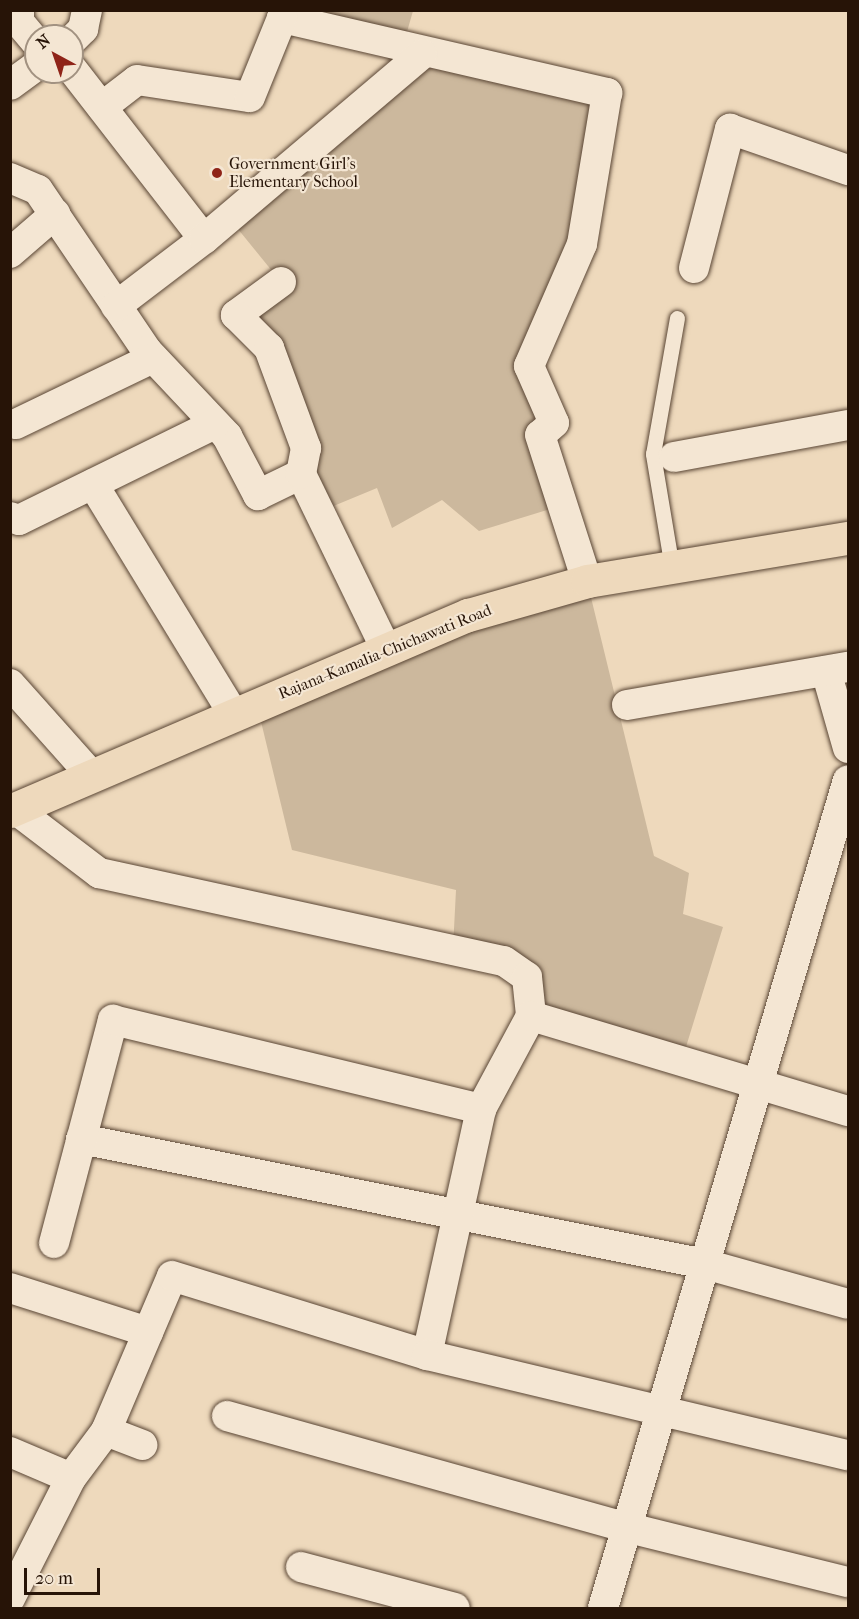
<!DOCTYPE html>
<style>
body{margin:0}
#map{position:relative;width:859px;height:1619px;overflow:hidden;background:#eed9bc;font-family:"IM FELL French Canon",serif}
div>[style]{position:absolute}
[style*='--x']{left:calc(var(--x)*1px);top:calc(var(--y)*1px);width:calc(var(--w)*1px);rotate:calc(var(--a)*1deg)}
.green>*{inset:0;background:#ccb89d}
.roads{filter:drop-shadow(0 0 2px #594534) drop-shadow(0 0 2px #594534)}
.service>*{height:15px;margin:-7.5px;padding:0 7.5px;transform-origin:7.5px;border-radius:7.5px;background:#f4e6d3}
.minor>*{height:30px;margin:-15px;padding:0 15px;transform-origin:15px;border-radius:15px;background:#f4e6d3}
.primary>*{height:33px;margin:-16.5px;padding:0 16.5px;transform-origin:16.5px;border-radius:16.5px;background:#eed9bc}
.dots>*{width:16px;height:16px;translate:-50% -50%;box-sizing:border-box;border:3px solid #f4e6d3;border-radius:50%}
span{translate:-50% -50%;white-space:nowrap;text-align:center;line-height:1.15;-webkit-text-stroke:4.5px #f4e6d3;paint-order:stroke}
.poi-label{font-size:16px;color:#271407}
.left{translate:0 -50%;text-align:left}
.street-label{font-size:16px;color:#271407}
.frame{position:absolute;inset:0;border:12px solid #271407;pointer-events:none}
.north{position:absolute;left:24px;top:24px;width:60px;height:60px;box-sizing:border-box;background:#f4e6d3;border:2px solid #a29281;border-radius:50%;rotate:320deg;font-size:16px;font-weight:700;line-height:24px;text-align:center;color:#271407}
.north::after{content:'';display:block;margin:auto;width:21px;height:27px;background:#8f2418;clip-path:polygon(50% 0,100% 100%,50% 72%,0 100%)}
.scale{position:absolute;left:24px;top:1568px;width:76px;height:27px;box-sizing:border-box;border:3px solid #271407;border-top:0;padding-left:8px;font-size:18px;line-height:21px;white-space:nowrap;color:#271407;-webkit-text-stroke:4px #f4e6d3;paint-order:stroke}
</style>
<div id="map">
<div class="green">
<div style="clip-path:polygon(284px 11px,413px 11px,402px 49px)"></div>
<div style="clip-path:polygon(422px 54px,607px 93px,582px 244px,529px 366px,560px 506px,479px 531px,442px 500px,392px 528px,377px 488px,319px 512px,306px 448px,236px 315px,281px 282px,229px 218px)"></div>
<div style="clip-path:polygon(587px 581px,654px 856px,689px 873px,683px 914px,723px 927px,681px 1063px,531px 1016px,527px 977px,453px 948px,456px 890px,292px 850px,257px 705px)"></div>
</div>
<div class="roads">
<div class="service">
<div style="--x:672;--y:568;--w:116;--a:-99.5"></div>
<div style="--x:653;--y:454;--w:138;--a:-80"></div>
</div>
<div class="minor">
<div style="--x:19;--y:10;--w:12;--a:90"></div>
<div style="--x:19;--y:22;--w:26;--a:50"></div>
<div style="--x:284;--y:10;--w:8;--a:104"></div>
<div style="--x:282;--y:18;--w:334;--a:13"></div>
<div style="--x:607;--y:93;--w:153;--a:99.4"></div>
<div style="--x:582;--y:244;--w:133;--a:113.5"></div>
<div style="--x:529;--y:366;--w:62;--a:66.3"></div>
<div style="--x:554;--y:423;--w:18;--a:139"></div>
<div style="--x:540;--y:435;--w:153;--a:72.2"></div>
<div style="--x:72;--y:40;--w:16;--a:-45"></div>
<div style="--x:83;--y:29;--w:19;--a:-78"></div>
<div style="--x:72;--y:69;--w:215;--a:52.2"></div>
<div style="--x:10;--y:85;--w:32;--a:-36"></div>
<div style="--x:102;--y:107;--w:44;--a:-37.6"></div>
<div style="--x:137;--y:80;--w:114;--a:8.6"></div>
<div style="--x:250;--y:97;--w:85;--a:-67.9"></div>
<div style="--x:10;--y:178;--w:30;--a:23"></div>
<div style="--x:38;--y:190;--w:194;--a:55.9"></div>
<div style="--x:147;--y:351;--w:117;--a:46.7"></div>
<div style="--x:227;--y:436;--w:67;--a:62.3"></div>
<div style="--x:258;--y:495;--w:48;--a:-26"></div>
<div style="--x:301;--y:474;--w:195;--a:64.1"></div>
<div style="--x:10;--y:253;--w:60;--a:-40.9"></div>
<div style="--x:694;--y:268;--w:144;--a:-75.5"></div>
<div style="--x:730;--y:129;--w:125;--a:19.2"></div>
<div style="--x:281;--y:282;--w:56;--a:143.7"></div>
<div style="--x:236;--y:315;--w:47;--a:45"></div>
<div style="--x:269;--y:348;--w:107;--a:69.7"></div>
<div style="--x:306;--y:448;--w:26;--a:101"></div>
<div style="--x:116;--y:306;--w:111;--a:-37.3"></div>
<div style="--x:204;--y:239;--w:286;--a:-40.3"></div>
<div style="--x:16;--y:424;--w:152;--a:-25.7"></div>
<div style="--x:674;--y:457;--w:177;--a:-10.4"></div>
<div style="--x:93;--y:484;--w:271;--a:58.6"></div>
<div style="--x:10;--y:517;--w:9;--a:18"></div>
<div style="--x:19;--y:520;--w:218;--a:-26.1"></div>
<div style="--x:826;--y:671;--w:80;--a:74.1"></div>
<div style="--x:10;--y:684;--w:123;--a:48.3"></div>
<div style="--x:627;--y:705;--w:224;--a:-9.8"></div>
<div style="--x:15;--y:809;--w:106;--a:37.3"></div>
<div style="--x:99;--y:873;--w:414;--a:12.3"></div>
<div style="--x:504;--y:961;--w:28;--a:35"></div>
<div style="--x:527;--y:977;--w:39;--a:84"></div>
<div style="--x:81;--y:1139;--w:636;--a:11.33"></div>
<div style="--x:705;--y:1264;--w:148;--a:15.6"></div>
<div style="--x:54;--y:1243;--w:231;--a:-75.2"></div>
<div style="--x:113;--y:1020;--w:379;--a:13.6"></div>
<div style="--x:10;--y:1288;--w:145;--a:17.7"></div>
<div style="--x:427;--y:1355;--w:252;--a:-77.6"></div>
<div style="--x:481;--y:1109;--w:106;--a:-61.7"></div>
<div style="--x:531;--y:1016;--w:331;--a:16.7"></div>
<div style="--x:227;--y:1416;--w:413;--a:15.6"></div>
<div style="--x:625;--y:1527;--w:230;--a:13.9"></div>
<div style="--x:106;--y:1431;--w:168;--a:-66.9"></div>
<div style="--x:172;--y:1276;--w:267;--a:17.2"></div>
<div style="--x:427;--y:1355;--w:433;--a:13.4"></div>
<div style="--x:10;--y:1452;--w:66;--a:23.1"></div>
<div style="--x:71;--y:1478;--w:135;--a:116.9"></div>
<div style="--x:71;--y:1478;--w:59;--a:-53.3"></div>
<div style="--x:106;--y:1431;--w:39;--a:21"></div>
<div style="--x:301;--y:1567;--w:159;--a:14.9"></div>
<div style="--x:603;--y:1608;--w:863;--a:-73.52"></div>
</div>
<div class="primary">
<div style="--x:10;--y:811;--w:498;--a:-23.2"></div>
<div style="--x:468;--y:615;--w:124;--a:-15.9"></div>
<div style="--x:587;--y:581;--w:265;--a:-9.4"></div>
</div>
</div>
<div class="dots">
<div style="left:217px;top:173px;background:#8f2418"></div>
</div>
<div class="poi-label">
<span class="left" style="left:229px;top:173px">Government Girl's<br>Elementary School</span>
</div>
<div class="street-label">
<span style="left:385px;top:652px;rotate:-22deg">Rajana-Kamalia-Chichawati Road</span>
</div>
<div class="frame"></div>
<div class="north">N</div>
<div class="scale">20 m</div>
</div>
